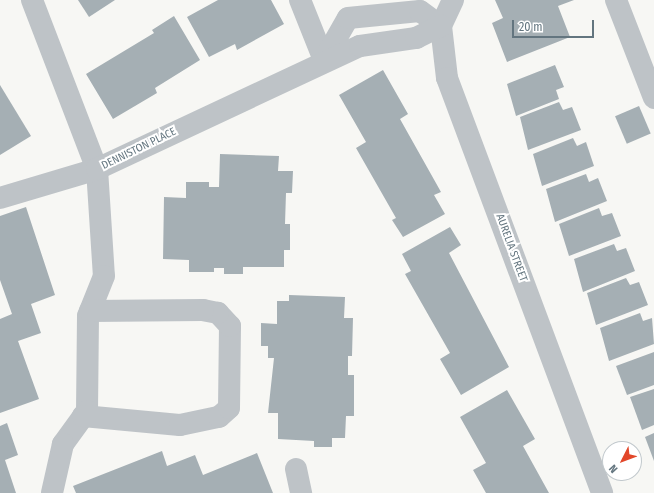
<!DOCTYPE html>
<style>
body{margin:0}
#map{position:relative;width:654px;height:493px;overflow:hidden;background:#f7f7f4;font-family:"Fira Sans Condensed",sans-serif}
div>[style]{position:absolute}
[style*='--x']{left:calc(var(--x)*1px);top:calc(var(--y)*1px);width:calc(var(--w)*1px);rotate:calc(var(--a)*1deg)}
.building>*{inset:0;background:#a5afb4;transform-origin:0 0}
.minor>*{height:22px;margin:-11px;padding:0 11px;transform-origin:11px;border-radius:11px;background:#bec3c7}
span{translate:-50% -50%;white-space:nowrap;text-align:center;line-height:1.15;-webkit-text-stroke:4px #fff;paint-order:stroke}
.street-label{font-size:11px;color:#63757f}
.north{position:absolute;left:602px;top:441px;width:40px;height:40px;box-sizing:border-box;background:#fff;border:1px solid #c1c8cc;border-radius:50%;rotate:228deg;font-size:11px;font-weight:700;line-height:16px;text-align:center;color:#63757f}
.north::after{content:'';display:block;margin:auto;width:14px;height:18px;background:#e2472a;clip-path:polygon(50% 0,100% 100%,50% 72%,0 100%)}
.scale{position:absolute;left:512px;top:20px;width:82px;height:18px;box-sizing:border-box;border:2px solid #63757f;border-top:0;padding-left:5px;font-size:12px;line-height:14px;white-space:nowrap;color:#63757f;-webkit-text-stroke:3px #fff;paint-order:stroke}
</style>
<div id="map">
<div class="building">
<div style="clip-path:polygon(78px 0,115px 0,89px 17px)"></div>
<div style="clip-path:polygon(218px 0,271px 0,284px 24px,237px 50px,235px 44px,209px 57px,187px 17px)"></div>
<div style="clip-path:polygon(495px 0,574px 0,558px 6px,570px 37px,507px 62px,492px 23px,503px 18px)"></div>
<div style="clip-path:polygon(174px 16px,200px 60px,155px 88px,157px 93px,113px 119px,86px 74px,154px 33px,152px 30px)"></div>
<div style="clip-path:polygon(555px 65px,564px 87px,556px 90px,559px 99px,516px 116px,507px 84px)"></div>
<div style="clip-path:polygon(383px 70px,408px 114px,400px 119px,441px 192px,434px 195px,445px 214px,403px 237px,392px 220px,396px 218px,356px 148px,366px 142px,339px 95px)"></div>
<div style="clip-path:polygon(0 85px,31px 136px,0 155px)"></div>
<div style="clip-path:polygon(559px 102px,563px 110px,572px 107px,581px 130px,528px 150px,520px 117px)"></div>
<div style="left:639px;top:106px;width:30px;height:26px;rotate:67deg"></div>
<div style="clip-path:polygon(573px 138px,577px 146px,586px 142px,594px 166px,542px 186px,533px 154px)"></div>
<div style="clip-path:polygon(220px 154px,279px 156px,278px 171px,293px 171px,292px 193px,286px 193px,285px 224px,290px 224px,290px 250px,284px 250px,284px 267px,243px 267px,243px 274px,224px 274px,224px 268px,214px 268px,214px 272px,189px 272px,189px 260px,163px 259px,164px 197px,186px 198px,186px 182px,209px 182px,209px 187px,219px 187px)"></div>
<div style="clip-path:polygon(586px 174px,589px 182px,598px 178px,607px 201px,555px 222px,546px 189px)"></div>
<div style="clip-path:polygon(26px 207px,55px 295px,31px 304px,41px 333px,18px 341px,39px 399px,0 413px,0 319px,12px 314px,0 280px,0 216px)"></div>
<div style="clip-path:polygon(599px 208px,602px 216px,612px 213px,621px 236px,569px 256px,559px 224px)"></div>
<div style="clip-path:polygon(450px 227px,461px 245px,449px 253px,509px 367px,461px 395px,440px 359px,450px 353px,405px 274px,411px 271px,402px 254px)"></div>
<div style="clip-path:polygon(614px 244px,617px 251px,626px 248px,635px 271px,583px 292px,574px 259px)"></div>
<div style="clip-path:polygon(626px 278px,630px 285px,639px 282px,648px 305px,596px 325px,587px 293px)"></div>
<div style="clip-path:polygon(289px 295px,345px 297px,344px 318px,353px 318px,352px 356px,348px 356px,348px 375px,354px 375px,354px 416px,346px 416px,345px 438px,332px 438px,332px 447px,314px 447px,314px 441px,278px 439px,278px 413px,268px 413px,274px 358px,268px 358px,268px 346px,261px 346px,261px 323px,277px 324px,277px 301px,289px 301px)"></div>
<div style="clip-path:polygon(640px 313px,643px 321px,652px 318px,654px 344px,609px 361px,600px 328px)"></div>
<div style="clip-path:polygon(654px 352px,654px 385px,627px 395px,616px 366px)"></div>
<div style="clip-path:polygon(654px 389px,654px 425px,642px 430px,630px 397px)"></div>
<div style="clip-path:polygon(507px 390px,535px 439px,523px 446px,549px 493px,486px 493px,473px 470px,486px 463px,460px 417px)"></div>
<div style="clip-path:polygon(7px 423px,18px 455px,5px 460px,16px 493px,0 493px,0 426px)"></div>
<div style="clip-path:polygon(654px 433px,654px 461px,645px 437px)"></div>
<div style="clip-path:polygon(162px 451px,167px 466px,195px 455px,203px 475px,257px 453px,273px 493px,76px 493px,73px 486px)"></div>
</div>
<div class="minor">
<div style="--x:32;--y:0;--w:181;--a:69"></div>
<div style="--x:97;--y:169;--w:107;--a:86.3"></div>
<div style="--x:104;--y:276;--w:43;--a:111.8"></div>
<div style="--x:88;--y:316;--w:95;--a:90.6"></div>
<div style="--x:87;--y:411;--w:41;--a:126"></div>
<div style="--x:63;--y:444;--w:50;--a:102.7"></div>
<div style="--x:300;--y:0;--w:65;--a:68.2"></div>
<div style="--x:453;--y:0;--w:29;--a:115"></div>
<div style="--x:441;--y:26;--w:52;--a:83.4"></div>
<div style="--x:447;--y:78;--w:443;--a:69.5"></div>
<div style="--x:616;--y:0;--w:105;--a:68.8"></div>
<div style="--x:324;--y:60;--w:48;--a:-60.3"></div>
<div style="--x:348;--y:18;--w:72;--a:-5.6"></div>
<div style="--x:420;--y:11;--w:26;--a:36"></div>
<div style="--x:0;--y:198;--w:101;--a:-16.6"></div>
<div style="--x:97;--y:169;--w:290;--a:-25.1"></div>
<div style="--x:360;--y:46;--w:57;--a:-8.1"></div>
<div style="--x:416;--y:38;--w:28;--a:-26"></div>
<div style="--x:83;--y:416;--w:97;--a:5.3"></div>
<div style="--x:180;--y:425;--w:40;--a:-12"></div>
<div style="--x:219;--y:417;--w:13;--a:-42"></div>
<div style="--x:229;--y:408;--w:82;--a:-89.3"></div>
<div style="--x:230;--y:326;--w:18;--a:-133"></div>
<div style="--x:218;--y:313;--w:15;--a:-169"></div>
<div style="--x:203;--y:310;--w:113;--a:179.5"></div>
<div style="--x:296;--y:469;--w:25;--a:78"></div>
</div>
<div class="street-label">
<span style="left:139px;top:149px;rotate:-26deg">DENNISTON PLACE</span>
<span style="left:511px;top:248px;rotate:70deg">AURELIA STREET</span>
</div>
<div class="north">N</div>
<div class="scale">20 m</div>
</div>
